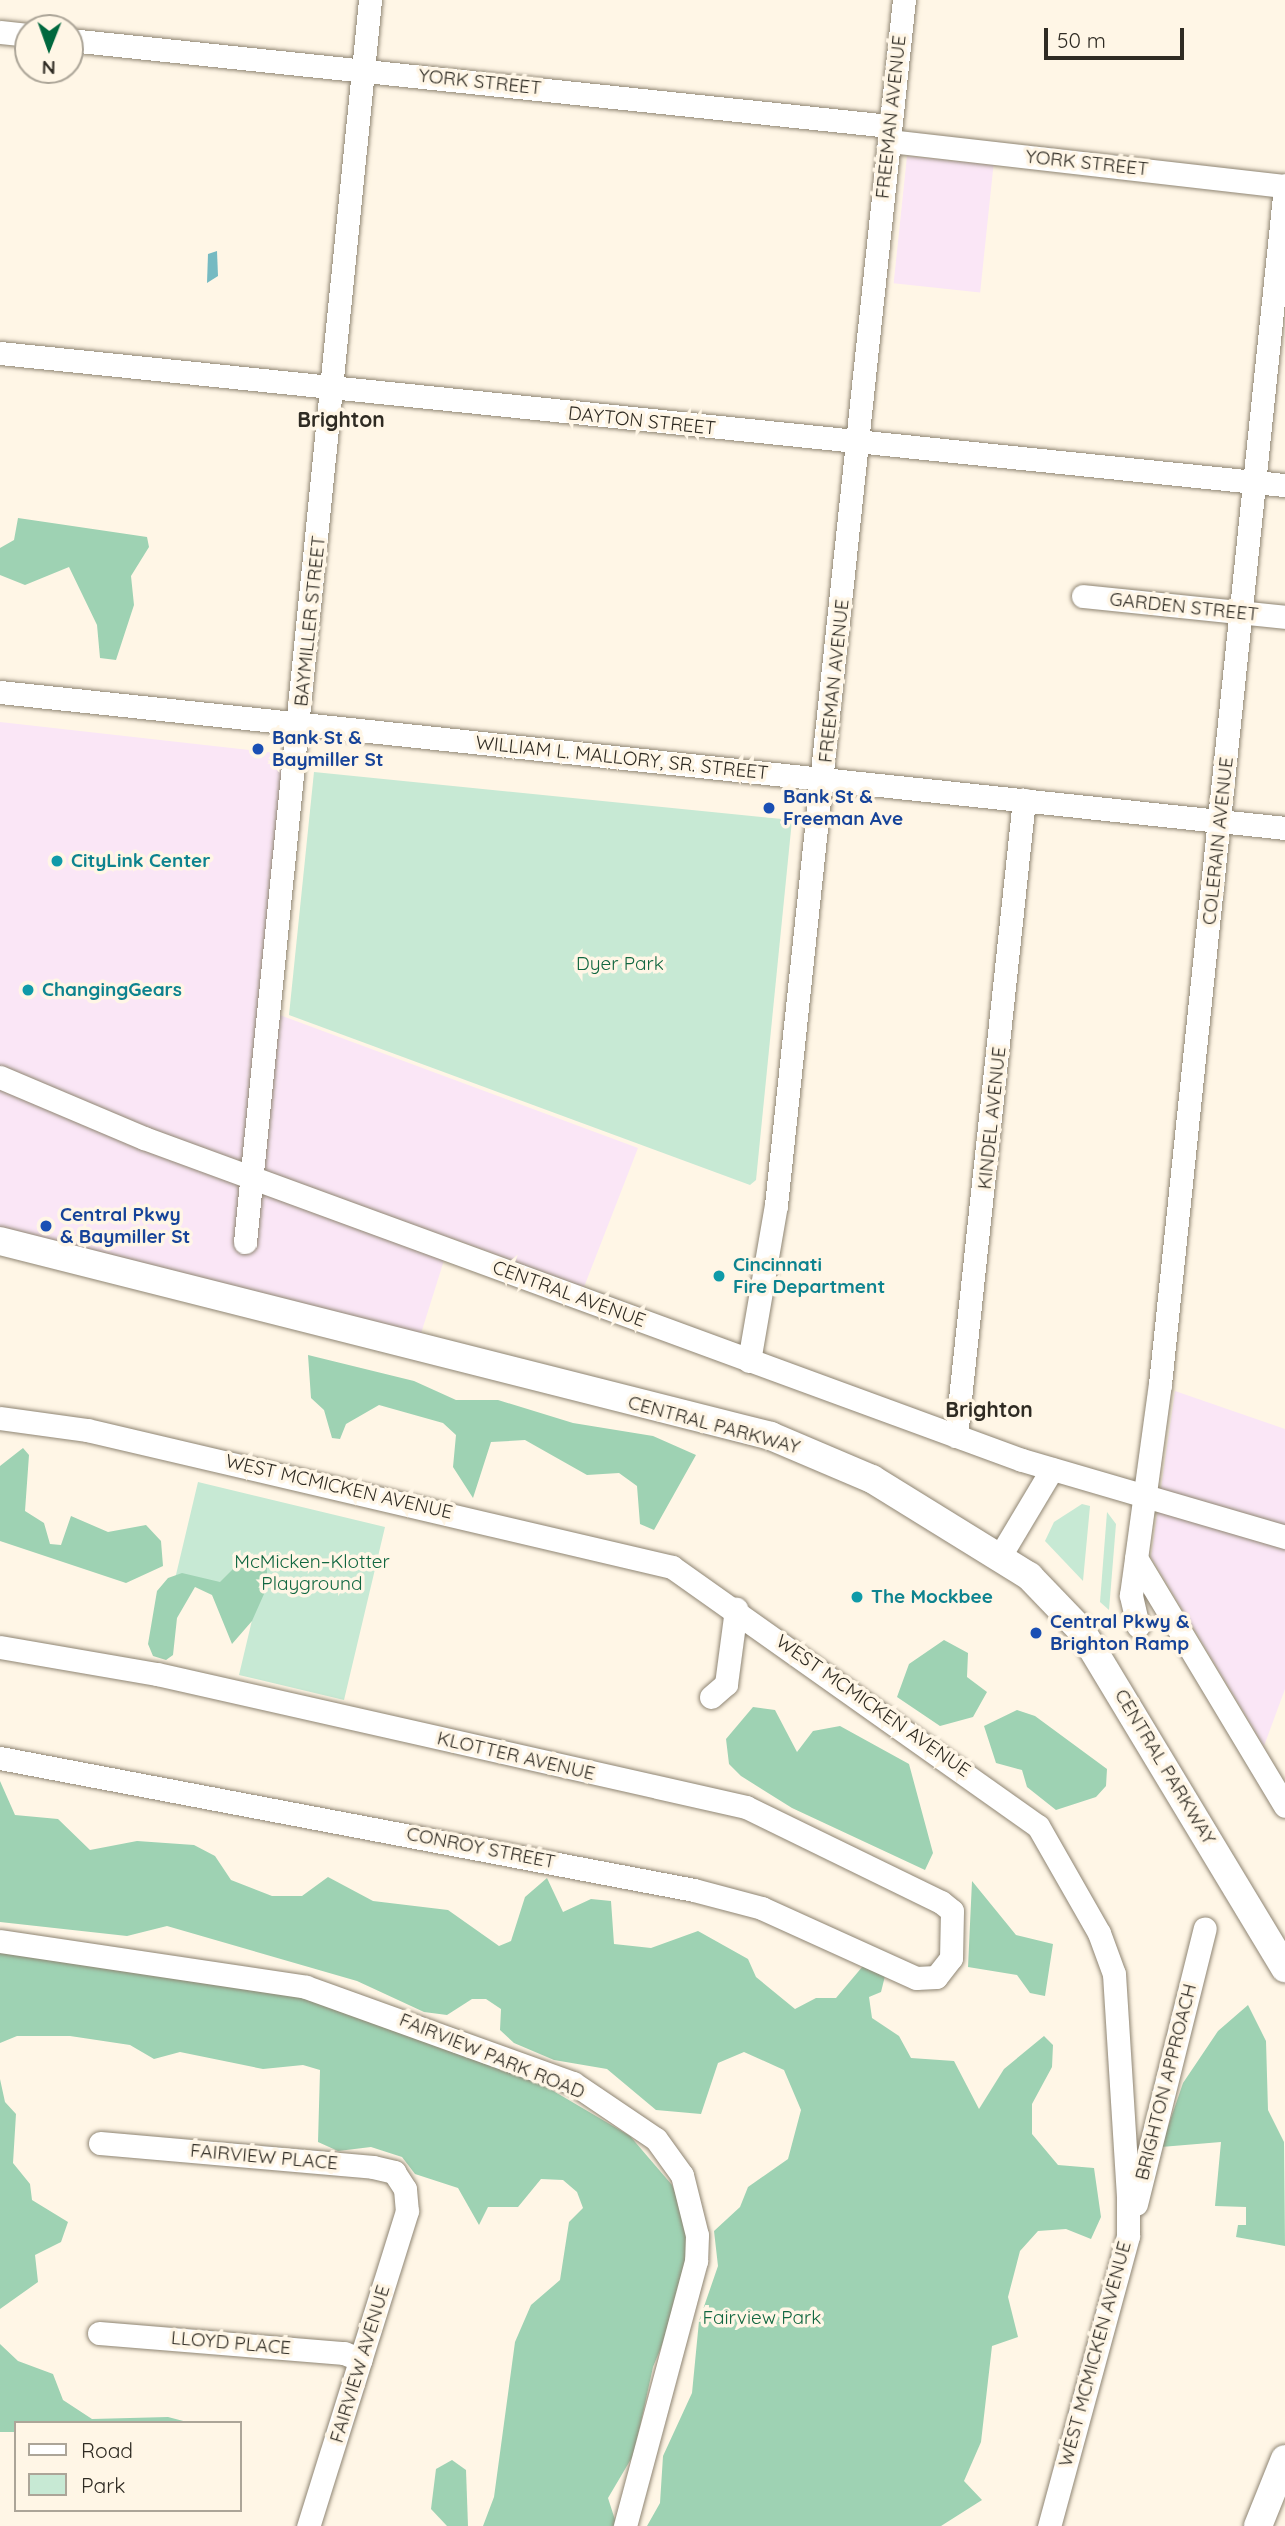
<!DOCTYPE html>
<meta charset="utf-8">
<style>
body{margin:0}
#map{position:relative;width:1285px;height:2526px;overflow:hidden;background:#fff6e6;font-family:Quicksand,sans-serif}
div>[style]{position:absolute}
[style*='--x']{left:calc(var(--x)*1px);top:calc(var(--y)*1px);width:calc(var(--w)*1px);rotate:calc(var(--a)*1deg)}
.commercial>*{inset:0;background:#fae6f6;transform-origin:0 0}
.green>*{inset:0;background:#c7e9d4}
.forest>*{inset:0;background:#9ed2b3}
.water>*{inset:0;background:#76bac2}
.roads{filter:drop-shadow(0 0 2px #8f8573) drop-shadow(0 0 2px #8f8573)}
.minor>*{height:23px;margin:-11.5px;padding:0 11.5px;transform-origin:11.5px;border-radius:11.5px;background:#fff}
.major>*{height:28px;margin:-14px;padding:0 14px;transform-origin:14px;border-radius:14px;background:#fff}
.dots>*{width:19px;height:19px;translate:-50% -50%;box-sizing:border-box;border:4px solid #fff6e6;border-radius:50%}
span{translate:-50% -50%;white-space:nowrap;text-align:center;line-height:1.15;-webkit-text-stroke:7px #fff6e6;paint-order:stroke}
.street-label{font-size:19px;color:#2f2b23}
.transit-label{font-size:19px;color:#164399;font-weight:700}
.left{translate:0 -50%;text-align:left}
.culture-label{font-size:19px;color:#0d838f;font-weight:700}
.park-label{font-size:19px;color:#116740}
.neighbourhood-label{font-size:21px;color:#2f2b23;font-weight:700}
.legend{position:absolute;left:14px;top:2421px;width:228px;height:91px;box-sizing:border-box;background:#fff6e6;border:2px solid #aca598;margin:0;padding:9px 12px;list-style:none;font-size:21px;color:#2f2b23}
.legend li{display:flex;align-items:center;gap:14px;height:35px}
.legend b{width:35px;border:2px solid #aca598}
.north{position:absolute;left:14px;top:14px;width:70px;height:70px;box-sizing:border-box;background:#fff6e6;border:2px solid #aca598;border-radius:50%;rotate:181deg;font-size:19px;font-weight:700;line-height:28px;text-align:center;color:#2f2b23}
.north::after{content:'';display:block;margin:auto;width:24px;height:32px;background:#00683e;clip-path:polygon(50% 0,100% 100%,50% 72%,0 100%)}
.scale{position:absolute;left:1044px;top:28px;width:140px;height:32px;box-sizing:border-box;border:4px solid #2f2b23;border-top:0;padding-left:9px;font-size:21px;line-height:24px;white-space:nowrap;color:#2f2b23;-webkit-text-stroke:5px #fff6e6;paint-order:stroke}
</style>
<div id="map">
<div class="commercial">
<div style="left:907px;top:156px;width:87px;height:128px;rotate:6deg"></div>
<div style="clip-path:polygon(0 722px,303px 756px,277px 1014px,638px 1148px,584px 1287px,451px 1238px,418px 1343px,0 1236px)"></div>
<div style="clip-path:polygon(1175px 1391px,1285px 1429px,1285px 1689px,1264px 1746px,1151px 1557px)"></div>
</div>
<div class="green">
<div style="clip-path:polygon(314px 772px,792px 820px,756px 1180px,750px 1185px,289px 1015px)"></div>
<div style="clip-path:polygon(198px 1482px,385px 1527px,344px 1700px,239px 1675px,257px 1599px,175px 1579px)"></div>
<div style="clip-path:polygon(1082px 1504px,1090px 1506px,1083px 1581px,1045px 1541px,1054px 1522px)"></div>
<div style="clip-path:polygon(1107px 1512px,1116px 1524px,1109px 1610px,1100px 1602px)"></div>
</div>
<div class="forest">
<div style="clip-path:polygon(18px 518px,147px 537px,149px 547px,131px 576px,134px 605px,116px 660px,100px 658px,97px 625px,69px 567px,25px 585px,0 575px,0 548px,14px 540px)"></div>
<div style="clip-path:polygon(308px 1355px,414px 1381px,456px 1400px,498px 1400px,573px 1423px,653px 1436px,696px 1455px,654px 1530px,640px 1524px,637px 1486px,619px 1473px,587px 1475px,525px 1440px,491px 1442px,473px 1498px,453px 1467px,456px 1435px,443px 1423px,379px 1405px,346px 1424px,340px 1439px,332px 1438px,324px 1410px,311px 1398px)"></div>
<div style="clip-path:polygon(23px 1448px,29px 1455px,25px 1511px,44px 1523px,50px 1544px,61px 1545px,71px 1516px,108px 1532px,146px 1525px,161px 1541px,163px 1566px,126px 1583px,0 1541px,0 1466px)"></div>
<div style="clip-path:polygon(247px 1555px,266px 1559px,268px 1585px,252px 1621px,232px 1644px,212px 1595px,195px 1587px,177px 1618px,173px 1655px,166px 1660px,153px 1656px,148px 1644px,157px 1591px,168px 1578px,182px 1573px,220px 1582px)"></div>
<div style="clip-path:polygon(944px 1640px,968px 1653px,967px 1677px,987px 1692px,973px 1717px,940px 1726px,897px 1697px,909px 1664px)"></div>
<div style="clip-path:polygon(753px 1707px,775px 1710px,797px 1752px,813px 1731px,840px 1726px,909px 1764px,933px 1853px,925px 1870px,792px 1808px,741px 1776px,729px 1764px,726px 1739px)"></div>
<div style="clip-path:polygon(1017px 1710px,1035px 1716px,1107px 1769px,1106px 1786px,1096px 1797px,1056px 1810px,1027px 1787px,1022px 1770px,996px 1763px,984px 1726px)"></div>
<div style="clip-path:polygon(0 1781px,15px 1815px,58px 1819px,90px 1850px,137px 1841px,194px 1845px,215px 1856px,231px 1880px,272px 1896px,302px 1896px,328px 1877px,373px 1901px,448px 1910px,499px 1946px,511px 1941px,525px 1897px,547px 1878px,563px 1912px,591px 1899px,611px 1901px,614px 1944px,651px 1948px,698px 1931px,748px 1959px,756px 1977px,795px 2009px,816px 1998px,836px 1998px,863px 1966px,886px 1972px,881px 1992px,869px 1997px,872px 2018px,899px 2036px,911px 2058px,954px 2061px,979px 2109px,1004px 2069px,1044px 2036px,1053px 2045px,1052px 2067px,1032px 2104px,1032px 2134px,1058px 2165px,1094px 2168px,1101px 2217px,1091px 2239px,1066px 2229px,1038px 2231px,1020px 2251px,1008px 2297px,1018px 2337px,992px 2346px,981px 2442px,964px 2481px,982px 2500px,941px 2526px,647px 2526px,660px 2503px,663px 2456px,692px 2393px,699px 2321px,718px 2266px,714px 2231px,740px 2207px,748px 2187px,788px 2159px,801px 2110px,784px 2070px,744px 2052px,718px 2063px,701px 2114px,656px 2110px,607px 2069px,554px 2060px,514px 2043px,500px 2030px,501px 2009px,486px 1999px,472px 1999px,447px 2015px,424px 2012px,357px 1981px,167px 1926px,127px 1936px,0 1922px)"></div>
<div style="clip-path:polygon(972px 1881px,1016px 1935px,1053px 1944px,1045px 1996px,1030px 1993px,1017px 1975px,968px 1967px)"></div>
<div style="clip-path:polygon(0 1950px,317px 1999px,533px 2079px,630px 2136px,672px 2185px,689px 2227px,688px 2282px,653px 2367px,634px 2454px,608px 2498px,617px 2526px,483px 2526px,494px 2497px,515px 2342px,531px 2305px,560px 2280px,569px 2222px,583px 2208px,577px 2192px,563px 2180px,541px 2179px,518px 2207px,488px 2207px,479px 2225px,458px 2188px,415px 2174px,402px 2157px,371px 2147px,338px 2151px,318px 2142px,320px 2070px,303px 2065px,263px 2069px,180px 2052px,154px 2059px,130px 2045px,70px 2036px,17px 2036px,0 2043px)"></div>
<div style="clip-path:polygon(1248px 2005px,1266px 2041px,1268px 2110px,1284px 2142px,1285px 2246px,1236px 2237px,1238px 2225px,1246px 2225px,1246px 2207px,1215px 2206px,1221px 2142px,1161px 2147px,1183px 2083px,1218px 2031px)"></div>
<div style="clip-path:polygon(0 2079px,5px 2102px,16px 2114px,13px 2163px,30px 2184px,32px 2200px,68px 2222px,61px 2242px,35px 2255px,38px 2282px,0 2309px)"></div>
<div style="clip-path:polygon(0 2344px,18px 2361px,53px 2374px,63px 2400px,92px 2419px,168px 2417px,191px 2423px,16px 2423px,16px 2432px,0 2432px)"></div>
<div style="clip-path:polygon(452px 2460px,466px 2470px,468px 2526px,447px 2526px,431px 2509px,436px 2469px)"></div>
</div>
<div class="water">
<div style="clip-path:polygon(217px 251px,218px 276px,207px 283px,208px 254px)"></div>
</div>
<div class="roads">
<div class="minor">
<div style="--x:0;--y:32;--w:28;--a:6"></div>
<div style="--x:70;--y:40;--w:824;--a:5.99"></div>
<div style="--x:889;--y:141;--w:399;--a:6.5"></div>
<div style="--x:0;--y:353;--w:1292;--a:5.87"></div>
<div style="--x:1083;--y:596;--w:203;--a:5.9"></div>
<div style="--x:0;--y:692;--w:1292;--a:6.04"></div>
<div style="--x:0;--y:1077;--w:156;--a:23"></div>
<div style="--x:144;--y:1138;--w:935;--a:20.14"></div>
<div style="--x:1022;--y:1460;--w:274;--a:16.3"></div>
<div style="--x:245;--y:1242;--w:1248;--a:-84.25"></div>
<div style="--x:749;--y:1361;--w:158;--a:-80.2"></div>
<div style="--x:776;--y:1205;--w:1212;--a:-83.94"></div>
<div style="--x:0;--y:1418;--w:88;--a:7.9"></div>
<div style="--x:87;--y:1430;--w:601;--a:13.18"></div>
<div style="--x:672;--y:1567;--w:448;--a:35.3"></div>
<div style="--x:1038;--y:1826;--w:123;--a:60.3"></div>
<div style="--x:1099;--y:1933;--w:44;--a:69.9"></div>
<div style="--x:1114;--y:1974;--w:224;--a:86.4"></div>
<div style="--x:1128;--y:2198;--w:38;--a:90"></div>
<div style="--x:1128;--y:2236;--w:301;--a:105.2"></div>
<div style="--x:956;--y:1436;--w:640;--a:-83.9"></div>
<div style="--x:1000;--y:1556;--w:101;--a:-59.1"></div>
<div style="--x:1136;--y:1558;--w:289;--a:59"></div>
<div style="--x:1138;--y:1626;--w:32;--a:-103"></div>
<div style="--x:1131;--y:1595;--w:213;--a:-82.2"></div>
<div style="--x:1160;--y:1384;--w:1205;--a:-84.04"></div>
<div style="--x:0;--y:1647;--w:159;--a:9.8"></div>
<div style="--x:157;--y:1674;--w:604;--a:12.72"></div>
<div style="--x:746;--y:1807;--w:217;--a:26"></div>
<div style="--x:941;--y:1902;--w:14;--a:39"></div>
<div style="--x:952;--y:1911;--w:47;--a:91.2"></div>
<div style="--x:951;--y:1958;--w:24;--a:128"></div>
<div style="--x:936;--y:1977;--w:20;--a:177"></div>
<div style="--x:916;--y:1978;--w:169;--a:-155.6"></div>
<div style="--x:762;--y:1908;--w:70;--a:-165.2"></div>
<div style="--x:694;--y:1890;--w:706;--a:-169.23"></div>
<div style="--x:711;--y:1697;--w:20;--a:-41"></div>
<div style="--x:726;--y:1684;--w:76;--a:-82.4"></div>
<div style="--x:0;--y:1941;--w:309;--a:8.5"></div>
<div style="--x:306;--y:1987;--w:284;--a:19.8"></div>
<div style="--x:573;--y:2083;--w:100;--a:34"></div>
<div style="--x:656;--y:2139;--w:44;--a:54.2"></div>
<div style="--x:682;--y:2175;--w:62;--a:76"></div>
<div style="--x:697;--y:2235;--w:26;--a:92"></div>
<div style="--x:696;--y:2261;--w:274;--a:105"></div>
<div style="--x:100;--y:2143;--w:274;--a:5"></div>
<div style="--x:373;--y:2167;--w:22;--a:13"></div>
<div style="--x:394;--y:2172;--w:20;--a:57"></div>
<div style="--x:405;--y:2189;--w:22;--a:85"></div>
<div style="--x:407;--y:2211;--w:330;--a:107.4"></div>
<div style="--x:1136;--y:2204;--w:284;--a:-76"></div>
<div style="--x:99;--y:2333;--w:246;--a:4.7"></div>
<div style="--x:344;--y:2353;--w:18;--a:22"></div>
</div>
<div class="major">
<div style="--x:0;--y:1241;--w:795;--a:14.19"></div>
<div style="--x:771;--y:1436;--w:110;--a:23.1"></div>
<div style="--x:872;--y:1479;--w:185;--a:31.7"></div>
<div style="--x:1029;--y:1576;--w:75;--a:46.1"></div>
<div style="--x:1081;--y:1630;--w:395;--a:58.9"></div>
<div style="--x:1258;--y:2526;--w:72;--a:-68.1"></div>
</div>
</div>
<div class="dots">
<div style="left:258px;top:749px;background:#1a4fb4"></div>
<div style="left:769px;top:808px;background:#1a4fb4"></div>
<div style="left:57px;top:861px;background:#0f9aa8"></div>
<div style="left:28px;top:990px;background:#0f9aa8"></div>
<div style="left:46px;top:1226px;background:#1a4fb4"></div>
<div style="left:719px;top:1276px;background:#0f9aa8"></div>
<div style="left:857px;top:1597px;background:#0f9aa8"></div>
<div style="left:1036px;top:1633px;background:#1a4fb4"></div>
</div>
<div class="street-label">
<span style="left:480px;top:82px;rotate:6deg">YORK STREET</span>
<span style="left:891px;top:117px;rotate:-84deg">FREEMAN AVENUE</span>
<span style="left:1087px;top:163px;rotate:6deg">YORK STREET</span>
<span style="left:642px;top:421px;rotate:6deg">DAYTON STREET</span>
<span style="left:1184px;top:607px;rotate:6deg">GARDEN STREET</span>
<span style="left:310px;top:621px;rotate:-84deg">BAYMILLER STREET</span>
<span style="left:834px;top:681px;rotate:-84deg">FREEMAN AVENUE</span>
<span style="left:622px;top:758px;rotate:6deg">WILLIAM L. MALLORY, SR. STREET</span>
<span style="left:1218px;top:841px;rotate:-84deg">COLERAIN AVENUE</span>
<span style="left:992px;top:1118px;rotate:-84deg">KINDEL AVENUE</span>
<span style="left:569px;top:1294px;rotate:20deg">CENTRAL AVENUE</span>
<span style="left:714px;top:1425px;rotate:15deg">CENTRAL PARKWAY</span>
<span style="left:339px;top:1487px;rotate:13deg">WEST MCMICKEN AVENUE</span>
<span style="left:873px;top:1706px;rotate:35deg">WEST MCMICKEN AVENUE</span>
<span style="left:516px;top:1756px;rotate:13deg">KLOTTER AVENUE</span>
<span style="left:1165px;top:1767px;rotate:59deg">CENTRAL PARKWAY</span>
<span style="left:481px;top:1848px;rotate:11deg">CONROY STREET</span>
<span style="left:492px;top:2056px;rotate:22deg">FAIRVIEW PARK ROAD</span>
<span style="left:1166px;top:2082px;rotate:-76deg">BRIGHTON APPROACH</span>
<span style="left:264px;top:2157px;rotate:5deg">FAIRVIEW PLACE</span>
<span style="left:231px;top:2343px;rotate:5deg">LLOYD PLACE</span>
<span style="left:1095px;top:2354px;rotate:-75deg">WEST MCMICKEN AVENUE</span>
<span style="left:360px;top:2364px;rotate:-73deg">FAIRVIEW AVENUE</span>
</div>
<div class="transit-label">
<span class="left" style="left:272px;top:749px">Bank St &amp;<br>Baymiller St</span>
<span class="left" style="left:783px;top:808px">Bank St &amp;<br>Freeman Ave</span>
<span class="left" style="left:60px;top:1226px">Central Pkwy<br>&amp; Baymiller St</span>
<span class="left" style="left:1050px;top:1633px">Central Pkwy &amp;<br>Brighton Ramp</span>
</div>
<div class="culture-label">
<span class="left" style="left:71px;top:861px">CityLink Center</span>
<span class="left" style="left:42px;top:990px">ChangingGears</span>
<span class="left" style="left:733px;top:1276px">Cincinnati<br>Fire Department</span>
<span class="left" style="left:871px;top:1597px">The Mockbee</span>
</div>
<div class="park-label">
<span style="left:620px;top:964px">Dyer Park</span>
<span style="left:312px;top:1573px">McMicken–Klotter<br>Playground</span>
<span style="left:762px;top:2318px">Fairview Park</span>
</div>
<div class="neighbourhood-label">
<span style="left:341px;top:419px">Brighton</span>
<span style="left:989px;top:1409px">Brighton</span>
</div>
<ul class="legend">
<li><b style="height:9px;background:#fff"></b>Road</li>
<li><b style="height:19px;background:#c7e9d4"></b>Park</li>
</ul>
<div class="north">N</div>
<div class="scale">50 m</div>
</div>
